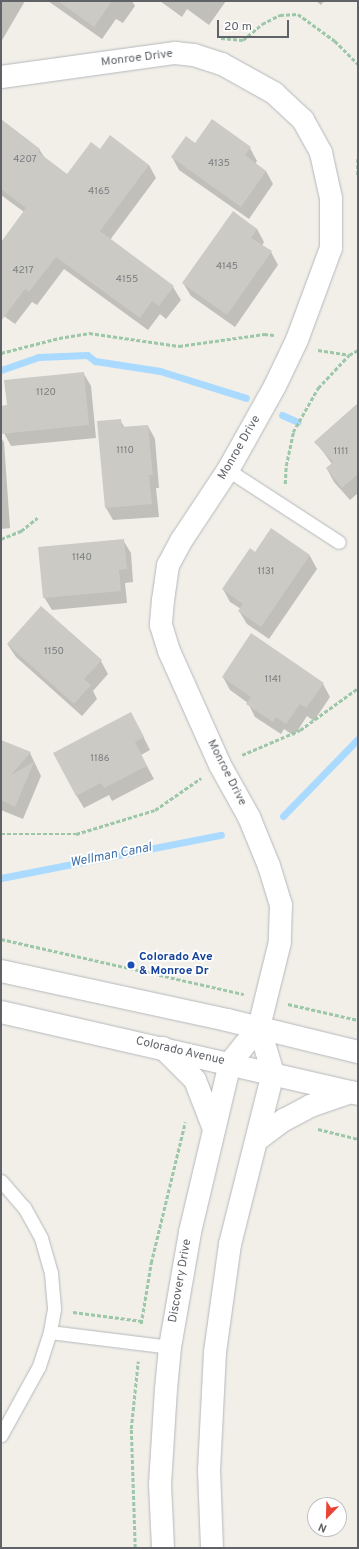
<!DOCTYPE html>
<style>
body{margin:0}
#map{position:relative;width:359px;height:1549px;overflow:hidden;background:#f1efe8;font-family:Overpass,sans-serif}
div>[style]{position:absolute}
[style*='--x']{left:calc(var(--x)*1px);top:calc(var(--y)*1px);width:calc(var(--w)*1px);rotate:calc(var(--a)*1deg)}
.shadow>*{inset:0;background:#0003}
.stream>*{height:7px;margin:-3.5px;padding:0 3.5px;transform-origin:3.5px;border-radius:3.5px;background:#aadaff}
.building>*{inset:0;background:#cccac5}
.path>*{height:2.5px;margin-top:-1.25px;transform-origin:0;background:repeating-linear-gradient(90deg,#9cc7a9 0 4px,transparent 0 6px)}
.roads{filter:drop-shadow(0 0 1px #b5b8bc) drop-shadow(0 0 1px #b5b8bc)}
.lane>*{height:13px;margin:-6.5px;padding:0 6.5px;transform-origin:6.5px;border-radius:6.5px;background:#fff}
.street>*{height:22px;margin:-11px;padding:0 11px;transform-origin:11px;border-radius:11px;background:#fff}
.secondary>*{height:22px;margin:-11px;padding:0 11px;transform-origin:11px;border-radius:11px;background:#fff}
.dots>*{width:11px;height:11px;translate:-50% -50%;box-sizing:border-box;border:2px solid #fff;border-radius:50%}
span{translate:-50% -50%;white-space:nowrap;text-align:center;line-height:1.15;-webkit-text-stroke:3.5px #fff;paint-order:stroke}
.number-label{font-size:10px;color:#7a7d7f}
.number-label span{-webkit-text-stroke-width:0}
.street-label{font-size:12px;color:#5f6368}
.transit-label{font-size:12px;color:#164399;font-weight:700}
.left{translate:0 -50%;text-align:left}
.water-label{font-size:13px;color:#4174aa;font-style:italic}
.frame{position:absolute;inset:0;border:2px solid #5f6368;pointer-events:none}
.north{position:absolute;left:307px;top:1497px;width:40px;height:40px;box-sizing:border-box;background:#fff;border:1px solid #bfc1c3;border-radius:50%;rotate:203deg;font-size:11px;font-weight:700;line-height:16px;text-align:center;color:#5f6368}
.north::after{content:'';display:block;margin:auto;width:14px;height:18px;background:#ea4335;clip-path:polygon(50% 0,100% 100%,50% 72%,0 100%)}
.scale{position:absolute;left:217px;top:20px;width:72px;height:18px;box-sizing:border-box;border:2px solid #5f6368;border-top:0;padding-left:5px;font-size:12px;line-height:14px;white-space:nowrap;color:#5f6368;-webkit-text-stroke:3px #fff;paint-order:stroke}
</style>
<div id="map">
<div class="shadow">
<div style="clip-path:polygon(1px 1px,25px 1px,1px 42px)"></div>
<div style="clip-path:polygon(48px 1px,132px 1px,135px 6px,123px 23px,116px 19px,102px 39px)"></div>
<div style="clip-path:polygon(160px 1px,226px 1px,209px 25px,187px 9px,182px 17px)"></div>
<div style="clip-path:polygon(316px 1px,324px 1px,321px 5px)"></div>
<div style="clip-path:polygon(1px 120px,39px 149px,45px 158px,67px 175px,100px 150px,149px 165px,156px 178px,110px 240px,173px 287px,181px 300px,166px 319px,160px 314px,148px 330px,64px 269px,37px 305px,32px 302px,15px 324px,1px 314px,1px 243px,24px 212px,1px 195px)"></div>
<div style="clip-path:polygon(250px 148px,257px 161px,255px 164px,266px 171px,273px 184px,249px 219px,179px 170px,172px 157px)"></div>
<div style="clip-path:polygon(233px 213px,257px 229px,264px 242px,262px 246px,271px 252px,278px 265px,235px 327px,191px 296px,183px 283px)"></div>
<div style="clip-path:polygon(84px 374px,91px 386px,96px 438px,11px 446px,4px 433px,1px 407px,8px 406px)"></div>
<div style="clip-path:polygon(358px 411px,358px 493px,350px 500px,334px 482px,327px 469px,332px 464px,316px 442px)"></div>
<div style="clip-path:polygon(120px 420px,125px 428px,148px 426px,155px 439px,159px 488px,156px 488px,159px 517px,113px 520px,106px 508px)"></div>
<div style="clip-path:polygon(1px 438px,4px 442px,10px 528px,1px 529px)"></div>
<div style="clip-path:polygon(123px 540px,131px 553px,133px 582px,125px 583px,127px 603px,52px 610px,44px 597px)"></div>
<div style="clip-path:polygon(255px 553px,310px 556px,317px 569px,269px 639px,247px 624px,239px 611px,241px 609px,230px 602px,223px 589px)"></div>
<div style="clip-path:polygon(8px 645px,101px 661px,108px 674px,93px 691px,97px 699px,82px 716px,16px 657px)"></div>
<div style="clip-path:polygon(223px 677px,323px 684px,330px 697px,314px 721px,307px 716px,294px 736px,284px 729px,281px 734px,255px 717px,248px 703px,230px 690px)"></div>
<div style="clip-path:polygon(138px 726px,150px 750px,141px 755px,154px 779px,112px 801px,109px 795px,84px 808px,76px 795px)"></div>
<div style="clip-path:polygon(1px 741px,30px 753px,41px 776px,23px 819px,1px 810px)"></div>
</div>
<div class="stream">
<div style="--x:1;--y:370;--w:39;--a:-19"></div>
<div style="--x:38;--y:357;--w:49;--a:-2.3"></div>
<div style="--x:87;--y:355;--w:10;--a:37"></div>
<div style="--x:95;--y:361;--w:66;--a:8.7"></div>
<div style="--x:160;--y:371;--w:90;--a:17.4"></div>
<div style="--x:282;--y:415;--w:17;--a:24"></div>
<div style="--x:283;--y:816;--w:107;--a:-45.8"></div>
<div style="--x:1;--y:878;--w:224;--a:-11.1"></div>
</div>
<div class="building">
<div style="clip-path:polygon(58px 1px,112px 1px,94px 27px)"></div>
<div style="clip-path:polygon(1px 119px,40px 149px,38px 152px,67px 174px,91px 142px,100px 149px,110px 135px,149px 165px,100px 231px,174px 286px,159px 306px,152px 301px,140px 318px,56px 257px,29px 292px,25px 289px,1px 321px,1px 242px,26px 208px,1px 189px)"></div>
<div style="clip-path:polygon(212px 119px,251px 147px,245px 155px,266px 171px,241px 207px,171px 157px,186px 136px,195px 143px)"></div>
<div style="clip-path:polygon(233px 211px,257px 229px,251px 238px,272px 251px,227px 315px,182px 283px)"></div>
<div style="clip-path:polygon(84px 372px,89px 425px,1px 434px,1px 406px,7px 405px,4px 380px)"></div>
<div style="clip-path:polygon(358px 403px,358px 474px,342px 488px,326px 468px,333px 462px,314px 442px)"></div>
<div style="clip-path:polygon(121px 419px,122px 427px,148px 425px,153px 475px,149px 475px,152px 504px,105px 508px,97px 421px)"></div>
<div style="clip-path:polygon(271px 528px,310px 555px,261px 627px,238px 611px,243px 604px,222px 589px,250px 548px,255px 552px)"></div>
<div style="clip-path:polygon(124px 539px,127px 569px,119px 570px,121px 591px,43px 598px,38px 547px)"></div>
<div style="clip-path:polygon(41px 606px,102px 660px,84px 679px,91px 685px,74px 704px,7px 644px)"></div>
<div style="clip-path:polygon(251px 633px,324px 683px,306px 708px,300px 704px,286px 724px,276px 717px,273px 722px,246px 704px,251px 697px,222px 677px)"></div>
<div style="clip-path:polygon(131px 712px,144px 737px,135px 742px,147px 766px,104px 788px,101px 783px,76px 796px,53px 753px)"></div>
<div style="clip-path:polygon(1px 740px,31px 752px,11px 775px,34px 762px,15px 807px,1px 800px)"></div>
</div>
<div class="path">
<div style="--x:221;--y:38;--w:22;--a:5"></div>
<div style="--x:243;--y:40;--w:25;--a:-40"></div>
<div style="--x:262;--y:24;--w:20;--a:-27"></div>
<div style="--x:280;--y:15;--w:18;--a:-3"></div>
<div style="--x:298;--y:14;--w:46;--a:36.1"></div>
<div style="--x:335;--y:41;--w:33;--a:45"></div>
<div style="--x:358;--y:159;--w:17;--a:90"></div>
<div style="--x:318;--y:350;--w:31;--a:9"></div>
<div style="--x:349;--y:355;--w:10;--a:-29"></div>
<div style="--x:1;--y:353;--w:60;--a:-14.5"></div>
<div style="--x:59;--y:338;--w:30;--a:-9"></div>
<div style="--x:89;--y:333;--w:91;--a:8.2"></div>
<div style="--x:179;--y:346;--w:86;--a:-8"></div>
<div style="--x:264;--y:334;--w:10;--a:6"></div>
<div style="--x:285;--y:484;--w:18;--a:-87"></div>
<div style="--x:286;--y:466;--w:35;--a:-78"></div>
<div style="--x:293;--y:432;--w:51;--a:-60.4"></div>
<div style="--x:318;--y:388;--w:45;--a:-46.8"></div>
<div style="--x:1;--y:539;--w:22;--a:-22"></div>
<div style="--x:21;--y:531;--w:21;--a:-39"></div>
<div style="--x:242;--y:755;--w:63;--a:-23.3"></div>
<div style="--x:300;--y:730;--w:72;--a:-35.9"></div>
<div style="--x:1;--y:834;--w:75;--a:0"></div>
<div style="--x:76;--y:834;--w:83;--a:-16.9"></div>
<div style="--x:155;--y:810;--w:56;--a:-34.8"></div>
<div style="--x:1;--y:939;--w:249;--a:12.8"></div>
<div style="--x:288;--y:1004;--w:72;--a:12.9"></div>
<div style="--x:318;--y:1129;--w:41;--a:14"></div>
<div style="--x:73;--y:1312;--w:70;--a:7.4"></div>
<div style="--x:141;--y:1324;--w:62;--a:-80.7"></div>
<div style="--x:151;--y:1263;--w:145;--a:-76.4"></div>
<div style="--x:135;--y:1548;--w:119;--a:-91.9"></div>
<div style="--x:131;--y:1429;--w:68;--a:-84.1"></div>
</div>
<div class="roads">
<div class="lane">
<div style="--x:228;--y:470;--w:132;--a:33"></div>
<div style="--x:1;--y:1181;--w:35;--a:49"></div>
<div style="--x:24;--y:1207;--w:35;--a:61"></div>
<div style="--x:41;--y:1238;--w:36;--a:74"></div>
<div style="--x:51;--y:1273;--w:36;--a:85"></div>
<div style="--x:54;--y:1309;--w:23;--a:100"></div>
<div style="--x:50;--y:1332;--w:36;--a:108"></div>
<div style="--x:39;--y:1366;--w:79;--a:118.8"></div>
<div style="--x:50;--y:1332;--w:121;--a:7.1"></div>
</div>
<div class="street">
<div style="--x:1;--y:77;--w:176;--a:-7.9"></div>
<div style="--x:175;--y:53;--w:19;--a:6"></div>
<div style="--x:194;--y:55;--w:29;--a:18"></div>
<div style="--x:222;--y:64;--w:60;--a:29.1"></div>
<div style="--x:274;--y:93;--w:40;--a:43"></div>
<div style="--x:303;--y:120;--w:38;--a:61"></div>
<div style="--x:321;--y:153;--w:46;--a:77.5"></div>
<div style="--x:331;--y:198;--w:50;--a:90"></div>
<div style="--x:331;--y:248;--w:98;--a:110.3"></div>
<div style="--x:297;--y:340;--w:51;--a:115.6"></div>
<div style="--x:275;--y:386;--w:96;--a:119.2"></div>
<div style="--x:228;--y:470;--w:85;--a:123.5"></div>
<div style="--x:181;--y:541;--w:27;--a:118"></div>
<div style="--x:168;--y:565;--w:35;--a:98"></div>
<div style="--x:163;--y:600;--w:25;--a:95"></div>
<div style="--x:161;--y:625;--w:27;--a:73"></div>
<div style="--x:169;--y:651;--w:125;--a:65.9"></div>
<div style="--x:220;--y:765;--w:60;--a:60.9"></div>
<div style="--x:249;--y:817;--w:53;--a:67.8"></div>
<div style="--x:269;--y:866;--w:41;--a:72.9"></div>
<div style="--x:281;--y:905;--w:37;--a:92"></div>
<div style="--x:280;--y:942;--w:88;--a:103.9"></div>
<div style="--x:259;--y:1027;--w:48;--a:73.1"></div>
<div style="--x:273;--y:1073;--w:176;--a:104.1"></div>
<div style="--x:230;--y:1244;--w:109;--a:97.9"></div>
<div style="--x:215;--y:1352;--w:118;--a:92.9"></div>
<div style="--x:209;--y:1470;--w:78;--a:87.8"></div>
<div style="--x:163;--y:1548;--w:64;--a:-92.7"></div>
<div style="--x:160;--y:1484;--w:95;--a:-86.4"></div>
<div style="--x:166;--y:1389;--w:42;--a:-84.6"></div>
<div style="--x:170;--y:1347;--w:117;--a:-80.1"></div>
<div style="--x:190;--y:1232;--w:174;--a:-76.7"></div>
<div style="--x:230;--y:1063;--w:46;--a:-51.1"></div>
</div>
<div class="secondary">
<div style="--x:1;--y:971;--w:231;--a:12.2"></div>
<div style="--x:227;--y:1020;--w:135;--a:13.7"></div>
<div style="--x:1;--y:1012;--w:366;--a:12.9"></div>
<div style="--x:163;--y:1048;--w:45;--a:45"></div>
<div style="--x:195;--y:1080;--w:53;--a:68.8"></div>
<div style="--x:257;--y:1140;--w:34;--a:-37"></div>
<div style="--x:284;--y:1120;--w:30;--a:-28"></div>
<div style="--x:310;--y:1106;--w:43;--a:-18.9"></div>
</div>
</div>
<div class="dots">
<div style="left:131px;top:965px;background:#1a4fb4"></div>
</div>
<div class="number-label">
<span style="left:25px;top:160px">4207</span>
<span style="left:219px;top:164px">4135</span>
<span style="left:99px;top:192px">4165</span>
<span style="left:227px;top:267px">4145</span>
<span style="left:23px;top:271px">4217</span>
<span style="left:127px;top:280px">4155</span>
<span style="left:46px;top:393px">1120</span>
<span style="left:125px;top:451px">1110</span>
<span style="left:341px;top:452px">1111</span>
<span style="left:82px;top:558px">1140</span>
<span style="left:266px;top:572px">1131</span>
<span style="left:54px;top:652px">1150</span>
<span style="left:273px;top:680px">1141</span>
<span style="left:100px;top:759px">1186</span>
</div>
<div class="street-label">
<span style="left:137px;top:59px;rotate:-7deg">Monroe Drive</span>
<span style="left:240px;top:448px;rotate:-60deg">Monroe Drive</span>
<span style="left:226px;top:773px;rotate:63deg">Monroe Drive</span>
<span style="left:180px;top:1052px;rotate:13deg">Colorado Avenue</span>
<span style="left:181px;top:1281px;rotate:-80deg">Discovery Drive</span>
</div>
<div class="transit-label">
<span class="left" style="left:139px;top:965px">Colorado Ave<br>&amp; Monroe Dr</span>
</div>
<div class="water-label">
<span style="left:111px;top:856px;rotate:-11deg">Wellman Canal</span>
</div>
<div class="frame"></div>
<div class="north">N</div>
<div class="scale">20 m</div>
</div>
